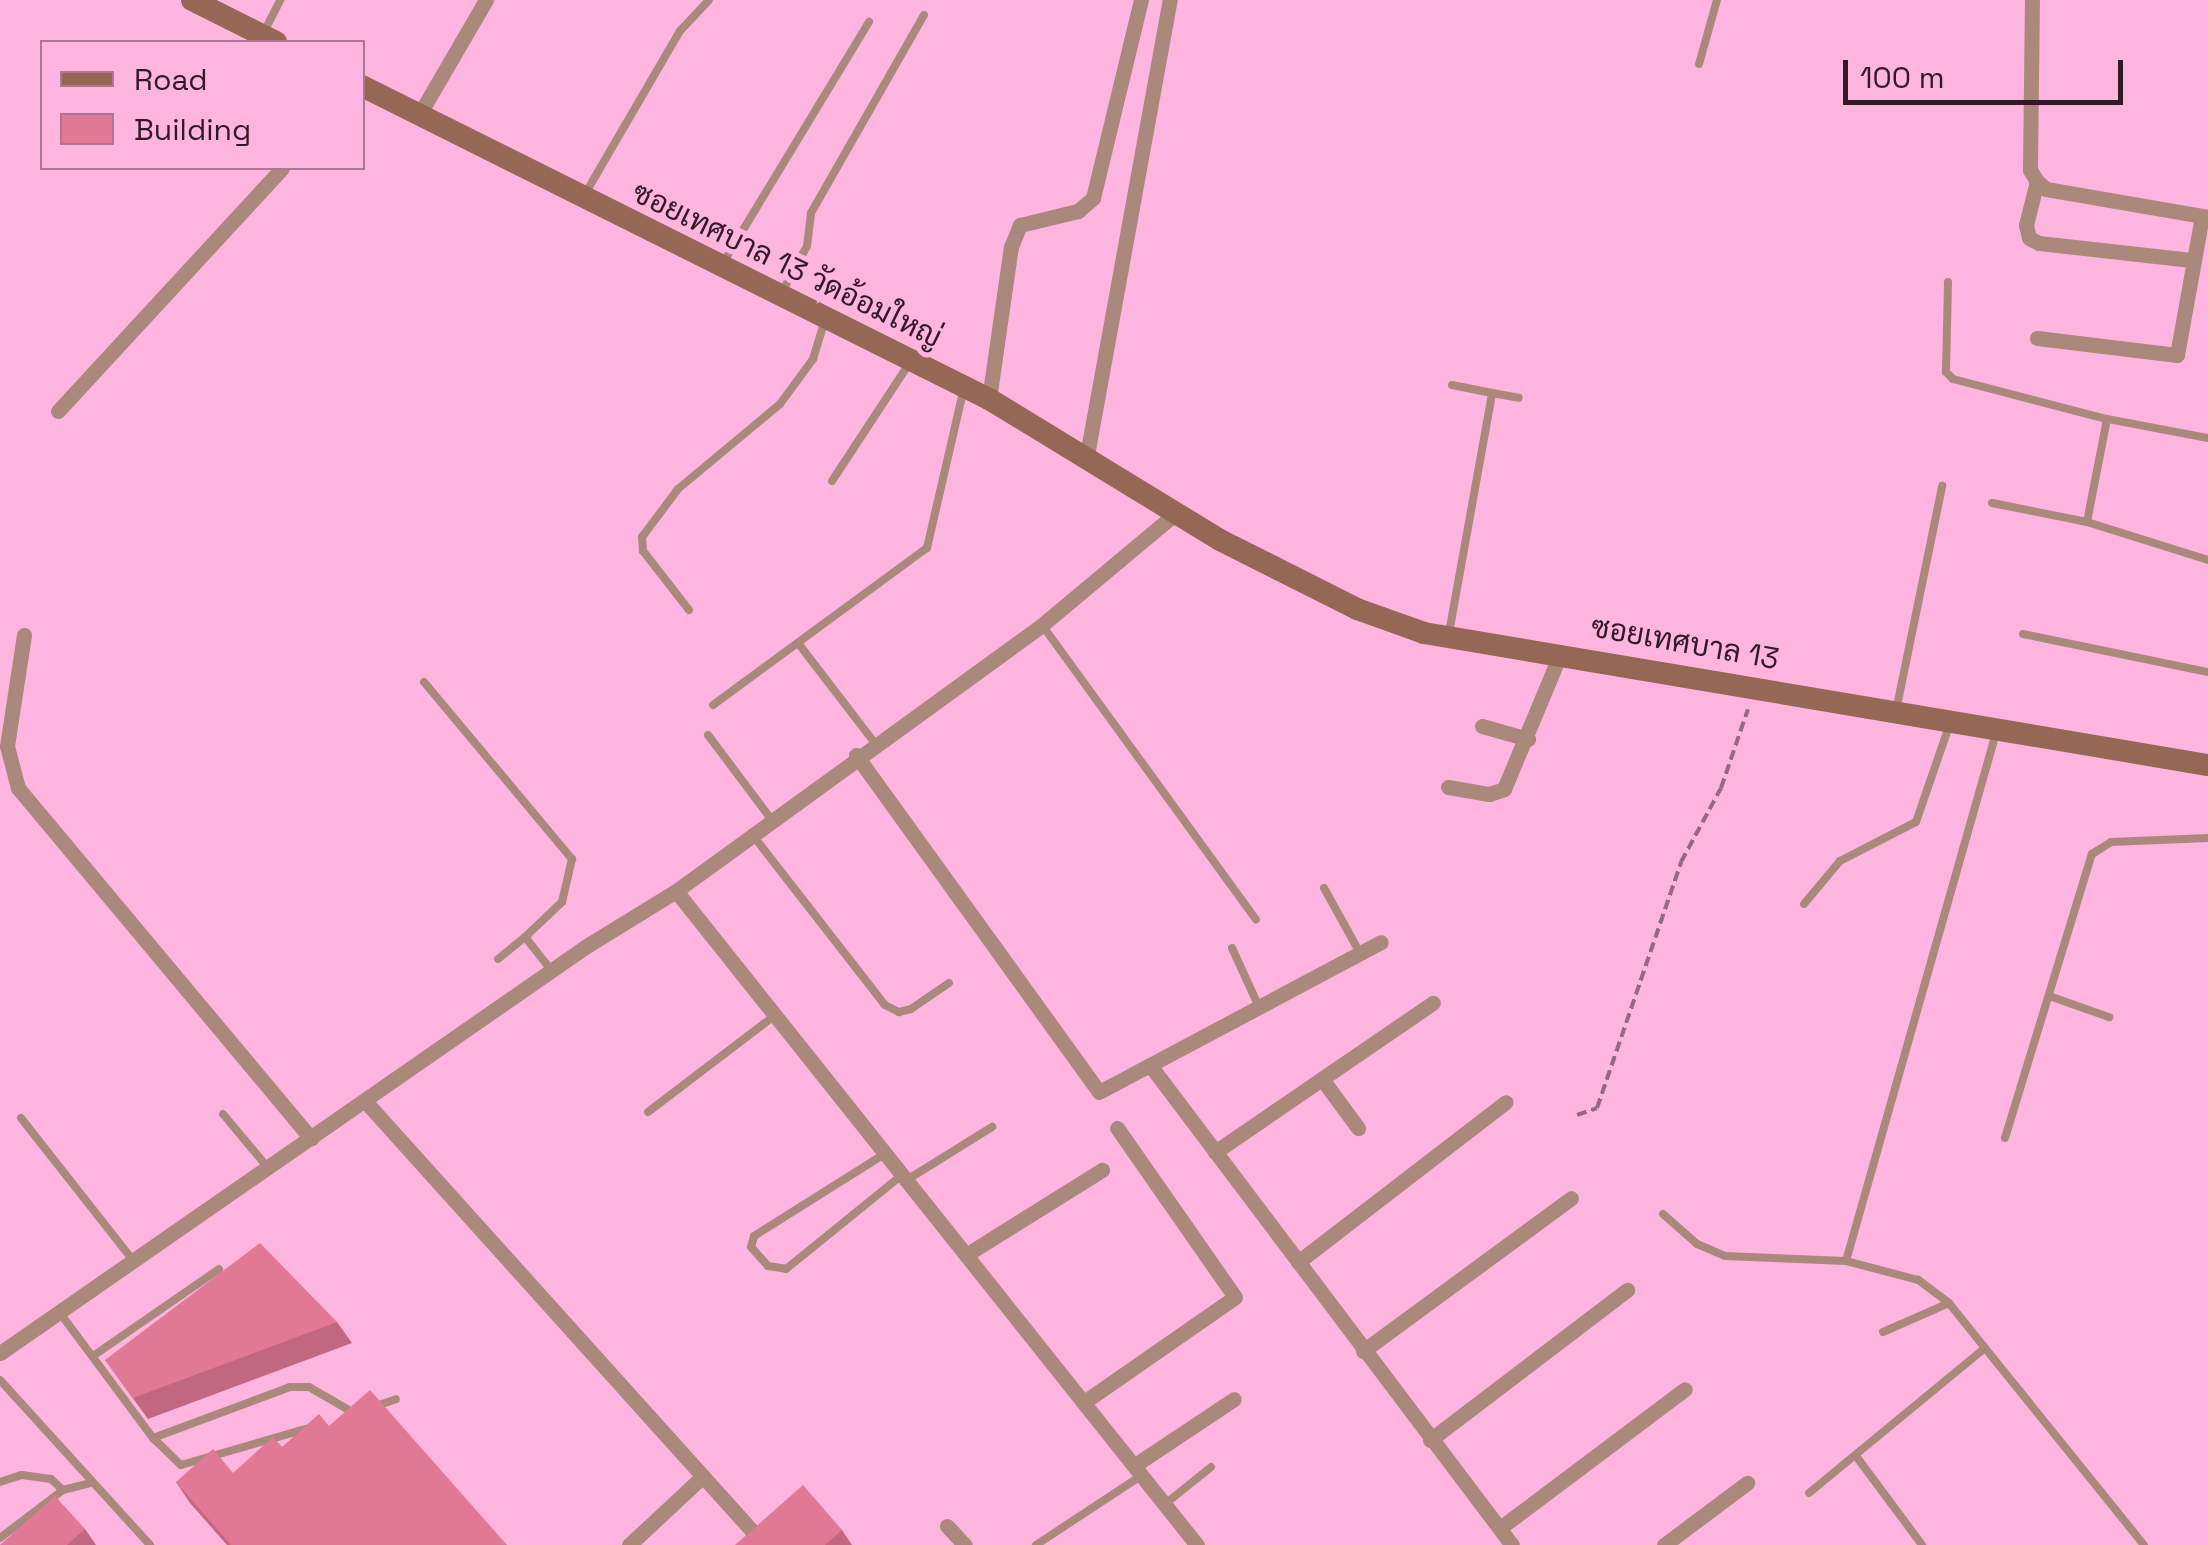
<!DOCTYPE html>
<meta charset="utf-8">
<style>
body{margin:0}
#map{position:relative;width:2208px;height:1545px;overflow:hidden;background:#fdb5e0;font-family:"Space Grotesk",Sarabun,sans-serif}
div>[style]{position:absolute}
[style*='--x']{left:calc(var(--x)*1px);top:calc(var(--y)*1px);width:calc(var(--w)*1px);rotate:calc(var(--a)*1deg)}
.path>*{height:4px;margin-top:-2px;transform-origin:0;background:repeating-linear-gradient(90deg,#986785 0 10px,transparent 0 15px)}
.lane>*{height:8px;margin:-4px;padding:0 4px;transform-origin:4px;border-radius:4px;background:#aa897c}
.street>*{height:15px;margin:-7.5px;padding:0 7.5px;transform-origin:7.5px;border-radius:7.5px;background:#aa897c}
.secondary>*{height:22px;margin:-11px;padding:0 11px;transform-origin:11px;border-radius:11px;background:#956754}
.wall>*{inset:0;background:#c16781}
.building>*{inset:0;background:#e07896}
span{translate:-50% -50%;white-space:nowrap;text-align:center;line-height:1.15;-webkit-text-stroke:10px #fdb5e0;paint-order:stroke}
.street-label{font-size:30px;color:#321828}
.legend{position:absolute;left:40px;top:40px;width:325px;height:130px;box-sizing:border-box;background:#fdb5e0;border:2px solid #ac7696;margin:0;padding:12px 18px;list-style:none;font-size:30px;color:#321828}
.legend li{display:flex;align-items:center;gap:20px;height:50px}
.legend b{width:50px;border:2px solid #ac7696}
.scale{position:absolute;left:1843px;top:60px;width:280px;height:45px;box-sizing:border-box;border:5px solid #321828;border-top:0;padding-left:12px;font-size:30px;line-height:35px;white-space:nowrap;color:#321828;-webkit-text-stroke:8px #fdb5e0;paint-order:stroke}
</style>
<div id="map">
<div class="path">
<div style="--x:1577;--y:1115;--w:21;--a:-19"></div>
<div style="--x:1597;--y:1108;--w:260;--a:-71.1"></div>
<div style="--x:1681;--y:862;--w:84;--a:-61.6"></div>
<div style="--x:1721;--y:788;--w:83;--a:-71.1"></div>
</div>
<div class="lane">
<div style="--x:264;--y:32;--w:36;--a:-63"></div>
<div style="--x:1699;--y:64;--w:66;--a:-74.3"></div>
<div style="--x:585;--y:194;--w:189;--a:-59.8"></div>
<div style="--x:680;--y:31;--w:42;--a:-46.9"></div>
<div style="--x:723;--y:263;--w:282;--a:-58.8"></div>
<div style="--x:1948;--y:282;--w:90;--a:91.3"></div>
<div style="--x:1946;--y:372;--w:10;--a:45"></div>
<div style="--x:1953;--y:379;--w:159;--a:14.6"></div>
<div style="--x:782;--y:292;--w:52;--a:-61.5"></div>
<div style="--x:807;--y:246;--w:33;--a:-83"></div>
<div style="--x:811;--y:213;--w:228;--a:-60.3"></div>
<div style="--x:1452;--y:385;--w:41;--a:11.3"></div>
<div style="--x:2208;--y:438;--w:103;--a:-169.3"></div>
<div style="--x:2107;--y:419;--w:105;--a:101"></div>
<div style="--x:2087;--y:522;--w:127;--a:17.4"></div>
<div style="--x:832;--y:481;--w:140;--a:-56.7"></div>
<div style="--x:1992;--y:503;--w:97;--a:11.3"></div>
<div style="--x:689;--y:610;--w:75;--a:-127.9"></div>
<div style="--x:643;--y:551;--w:14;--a:-94"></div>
<div style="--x:642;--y:537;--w:60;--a:-53.1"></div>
<div style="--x:678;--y:489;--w:133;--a:-39.8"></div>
<div style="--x:780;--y:404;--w:56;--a:-53.7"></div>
<div style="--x:813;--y:359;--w:38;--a:-73"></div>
<div style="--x:1042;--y:625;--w:364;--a:54"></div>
<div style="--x:1449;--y:633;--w:244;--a:-79.8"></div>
<div style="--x:1492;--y:393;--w:27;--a:10"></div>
<div style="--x:2023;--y:634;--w:189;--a:11.6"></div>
<div style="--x:798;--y:643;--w:125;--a:52.5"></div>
<div style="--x:424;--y:682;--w:231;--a:50.1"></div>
<div style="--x:572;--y:859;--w:44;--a:103.1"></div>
<div style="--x:562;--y:902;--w:51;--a:136.6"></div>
<div style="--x:713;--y:705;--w:265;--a:-36.3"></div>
<div style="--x:927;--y:548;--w:164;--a:-77"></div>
<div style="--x:1896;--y:711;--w:230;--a:-78.4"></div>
<div style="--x:708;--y:735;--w:105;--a:53.1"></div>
<div style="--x:751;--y:833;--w:218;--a:52.1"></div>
<div style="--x:885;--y:1005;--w:16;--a:27"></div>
<div style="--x:899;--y:1012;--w:12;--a:-14"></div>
<div style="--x:911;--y:1009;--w:46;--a:-34.4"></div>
<div style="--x:1324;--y:888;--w:74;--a:61"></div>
<div style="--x:1804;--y:904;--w:56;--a:-50.1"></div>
<div style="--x:1840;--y:861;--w:85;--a:-27.2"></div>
<div style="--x:1916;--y:822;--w:105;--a:-71"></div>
<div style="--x:1232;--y:948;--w:65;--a:65.4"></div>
<div style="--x:498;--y:959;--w:35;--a:-39"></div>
<div style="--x:525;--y:937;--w:43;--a:51.5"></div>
<div style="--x:2049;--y:996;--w:64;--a:19.3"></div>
<div style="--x:648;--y:1112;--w:158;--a:-37.3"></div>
<div style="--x:223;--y:1114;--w:72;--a:50.1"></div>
<div style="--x:21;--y:1118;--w:178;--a:51.8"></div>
<div style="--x:2005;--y:1138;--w:297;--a:-73"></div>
<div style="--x:2092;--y:854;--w:22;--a:-32"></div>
<div style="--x:2111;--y:842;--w:97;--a:-2.4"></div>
<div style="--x:886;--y:1153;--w:156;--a:147.8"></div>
<div style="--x:754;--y:1236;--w:11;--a:105"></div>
<div style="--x:751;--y:1247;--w:25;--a:48"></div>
<div style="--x:768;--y:1266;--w:18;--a:9"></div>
<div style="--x:786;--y:1269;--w:149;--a:-39"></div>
<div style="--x:910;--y:1178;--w:97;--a:-31.9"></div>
<div style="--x:1663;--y:1214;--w:45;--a:41.4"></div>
<div style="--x:1697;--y:1244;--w:30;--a:23"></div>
<div style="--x:1725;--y:1256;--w:121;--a:2.4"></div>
<div style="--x:60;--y:1313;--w:156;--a:53.4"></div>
<div style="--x:153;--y:1438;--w:39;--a:44"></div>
<div style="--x:181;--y:1465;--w:130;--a:-16.1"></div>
<div style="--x:1883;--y:1332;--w:72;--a:-23.7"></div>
<div style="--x:1985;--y:1348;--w:253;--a:51.1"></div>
<div style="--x:93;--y:1356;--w:153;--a:-34.6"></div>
<div style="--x:0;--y:1380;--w:223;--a:47.7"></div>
<div style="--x:376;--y:1406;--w:21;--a:-19"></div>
<div style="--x:153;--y:1438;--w:146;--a:-20.4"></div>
<div style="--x:290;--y:1387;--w:19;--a:0"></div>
<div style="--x:309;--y:1387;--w:52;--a:30"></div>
<div style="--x:1856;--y:1456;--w:111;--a:53.4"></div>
<div style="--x:0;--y:1482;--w:23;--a:-18"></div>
<div style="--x:22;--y:1475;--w:29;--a:8"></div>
<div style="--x:51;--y:1479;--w:16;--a:43"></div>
<div style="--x:1809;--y:1493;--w:228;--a:-39.5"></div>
<div style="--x:1985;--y:1348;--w:58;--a:-128.7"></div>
<div style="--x:1949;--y:1303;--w:39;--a:-143"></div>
<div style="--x:1918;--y:1280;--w:74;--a:-165.2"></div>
<div style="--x:1846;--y:1261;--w:549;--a:-74.14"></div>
<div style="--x:1165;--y:1504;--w:59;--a:-38.8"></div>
<div style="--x:0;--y:1538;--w:79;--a:-37.3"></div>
<div style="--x:63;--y:1490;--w:29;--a:-14"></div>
<div style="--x:1036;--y:1545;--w:127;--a:-33.4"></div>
</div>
<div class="street">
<div style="--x:2032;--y:0;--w:170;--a:90.7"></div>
<div style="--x:2030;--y:170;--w:13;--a:58"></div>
<div style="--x:2037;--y:181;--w:12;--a:42"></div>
<div style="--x:2046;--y:189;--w:164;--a:9.8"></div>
<div style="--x:419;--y:115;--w:133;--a:-59.8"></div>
<div style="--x:2037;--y:181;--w:45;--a:104"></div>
<div style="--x:2026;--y:225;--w:13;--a:77"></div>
<div style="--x:2029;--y:238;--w:11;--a:27"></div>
<div style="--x:2039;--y:243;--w:153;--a:6.4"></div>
<div style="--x:2037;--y:338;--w:141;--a:6.9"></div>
<div style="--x:2177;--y:355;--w:141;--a:-79.8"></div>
<div style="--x:989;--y:399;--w:154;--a:-81.8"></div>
<div style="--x:1011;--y:247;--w:24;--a:-68"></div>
<div style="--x:1020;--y:225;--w:60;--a:-13.6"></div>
<div style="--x:1078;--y:211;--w:20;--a:-41"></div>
<div style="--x:1093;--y:198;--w:204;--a:-76.4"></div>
<div style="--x:58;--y:411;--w:330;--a:-47.3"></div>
<div style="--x:1087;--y:455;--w:463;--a:-79.7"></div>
<div style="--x:24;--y:635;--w:112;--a:98.7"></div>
<div style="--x:7;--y:746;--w:43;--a:75.3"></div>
<div style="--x:18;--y:788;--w:457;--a:50.1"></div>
<div style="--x:1482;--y:726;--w:48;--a:15.8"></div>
<div style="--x:856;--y:755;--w:415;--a:54.2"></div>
<div style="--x:1099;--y:1092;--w:319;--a:-28"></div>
<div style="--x:1448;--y:787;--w:42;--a:9.7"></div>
<div style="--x:1489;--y:794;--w:16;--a:-18"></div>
<div style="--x:1504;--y:789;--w:148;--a:-67.4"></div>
<div style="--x:676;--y:891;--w:836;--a:51.46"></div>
<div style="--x:1150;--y:1065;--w:601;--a:52.98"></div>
<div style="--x:1322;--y:1079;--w:61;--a:53.7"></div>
<div style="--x:365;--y:1101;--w:581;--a:48"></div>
<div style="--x:1215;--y:1152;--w:264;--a:-34.4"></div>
<div style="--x:969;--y:1253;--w:157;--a:-32"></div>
<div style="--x:1298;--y:1262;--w:262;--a:-37.6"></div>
<div style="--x:1363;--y:1351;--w:258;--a:-36.3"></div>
<div style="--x:0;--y:1353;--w:712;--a:-34.76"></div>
<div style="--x:585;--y:947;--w:107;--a:-31.6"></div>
<div style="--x:676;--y:891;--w:452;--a:-36"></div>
<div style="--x:1042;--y:625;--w:175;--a:-39.9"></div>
<div style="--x:1087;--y:1400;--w:180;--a:-34.8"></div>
<div style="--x:1235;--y:1297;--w:206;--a:-124.9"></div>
<div style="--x:1430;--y:1440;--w:248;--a:-37.3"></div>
<div style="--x:1138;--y:1463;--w:115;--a:-33.7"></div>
<div style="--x:947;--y:1526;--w:26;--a:47"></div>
<div style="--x:1500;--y:1528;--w:231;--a:-36.9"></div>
<div style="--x:629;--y:1545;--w:101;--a:-43"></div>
<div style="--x:1664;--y:1545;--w:104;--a:-36.8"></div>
</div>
<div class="secondary">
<div style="--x:192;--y:0;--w:94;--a:26.6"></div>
<div style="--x:362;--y:86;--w:701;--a:26.53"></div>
<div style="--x:989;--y:399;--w:271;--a:31.4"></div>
<div style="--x:1220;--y:540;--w:153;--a:26.7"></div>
<div style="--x:1357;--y:609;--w:71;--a:19.7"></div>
<div style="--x:1424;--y:633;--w:795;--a:9.56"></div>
</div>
<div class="wall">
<div style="clip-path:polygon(337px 1322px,352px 1343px,148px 1419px,105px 1360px)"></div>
<div style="clip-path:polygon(329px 1426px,507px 1545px,227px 1545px,190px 1503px,176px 1482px,233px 1473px,282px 1447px)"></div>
<div style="clip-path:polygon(85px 1529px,96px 1545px,0 1545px)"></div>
<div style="clip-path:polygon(842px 1530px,852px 1545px,735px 1545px)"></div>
</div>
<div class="building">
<div style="clip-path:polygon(260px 1243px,337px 1322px,133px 1398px,105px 1360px)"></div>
<div style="clip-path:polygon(370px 1390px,507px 1545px,231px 1545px,176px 1482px,213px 1449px,233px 1473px,273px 1437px,282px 1447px,319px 1414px,329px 1426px)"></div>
<div style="clip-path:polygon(803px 1485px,842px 1530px,825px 1545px,735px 1545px)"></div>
<div style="clip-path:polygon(55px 1496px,85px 1529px,67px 1545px,0 1545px)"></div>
</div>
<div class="street-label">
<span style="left:787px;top:265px;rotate:26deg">ซอยเทศบาล 13 วัดอ้อมใหญ่</span>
<span style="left:1685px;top:643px;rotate:10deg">ซอยเทศบาล 13</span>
</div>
<ul class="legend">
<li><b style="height:12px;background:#956754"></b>Road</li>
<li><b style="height:28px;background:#e07896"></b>Building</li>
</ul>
<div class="scale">100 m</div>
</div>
